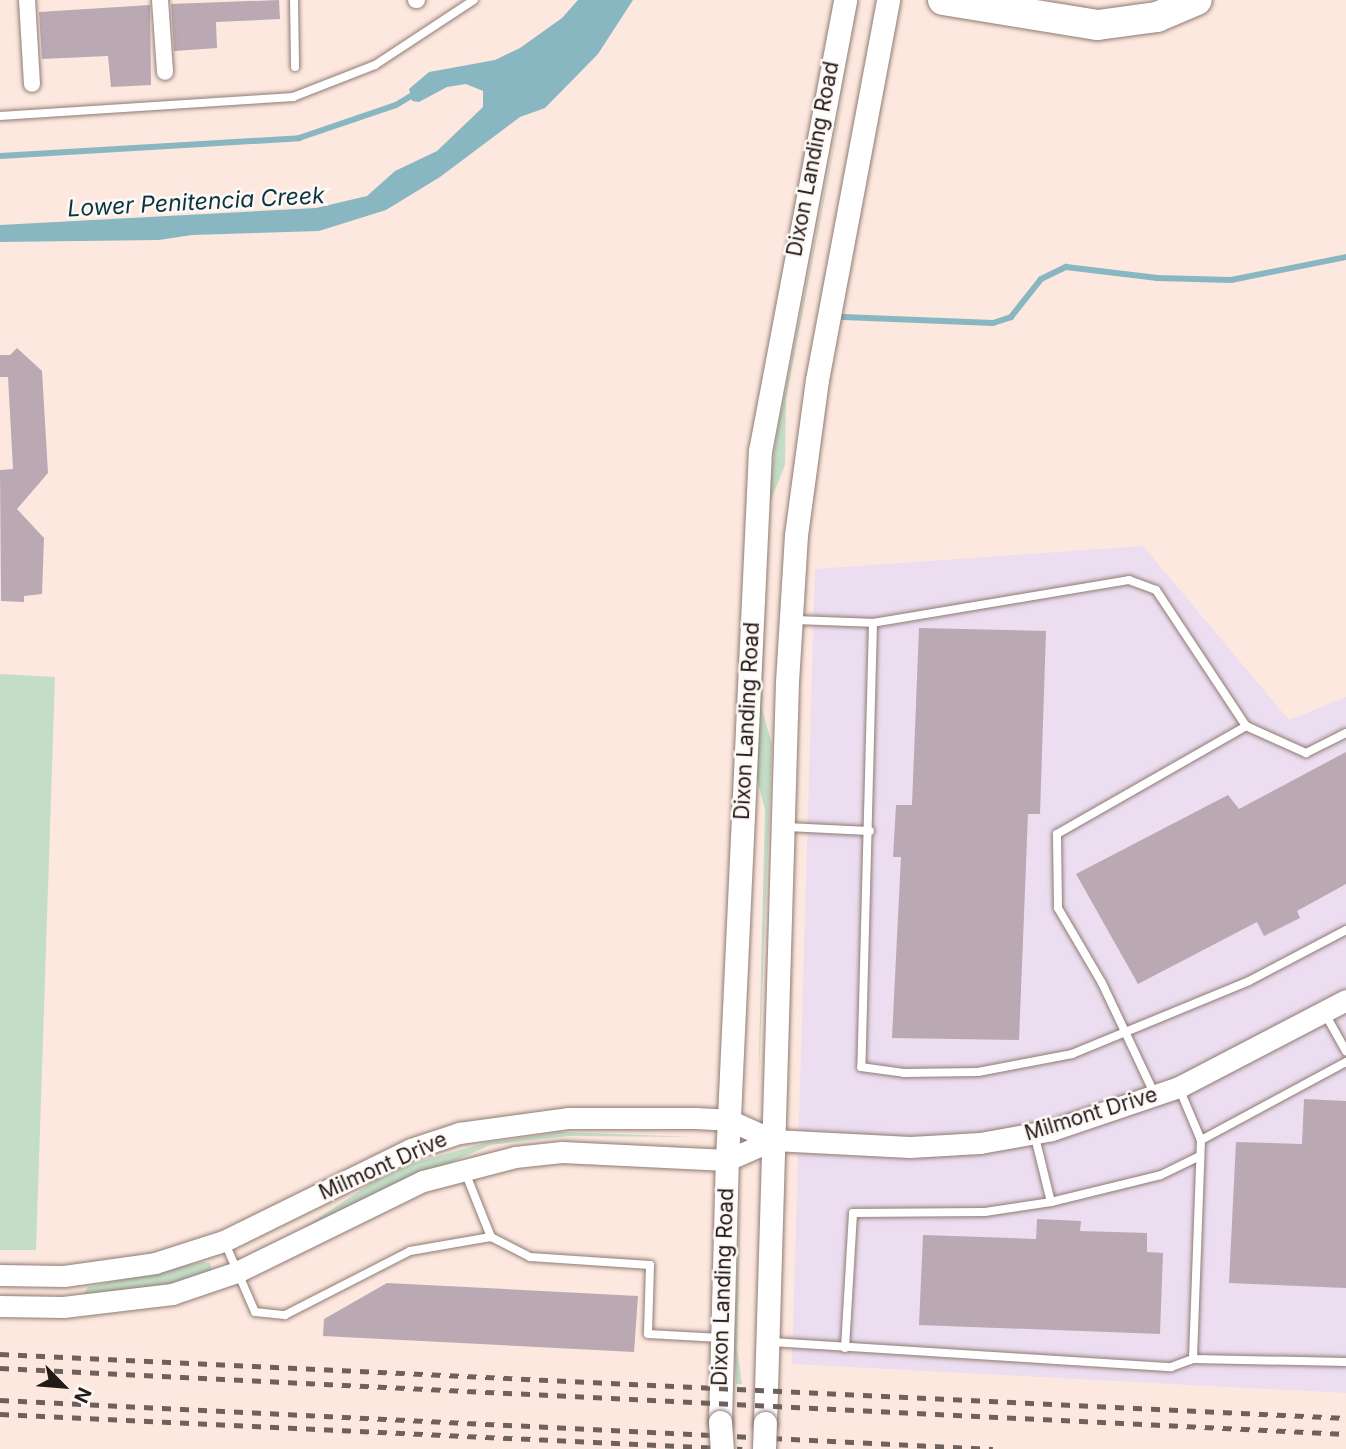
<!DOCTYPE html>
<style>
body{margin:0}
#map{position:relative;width:1346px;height:1449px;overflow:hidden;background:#fde8df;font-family:Inter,sans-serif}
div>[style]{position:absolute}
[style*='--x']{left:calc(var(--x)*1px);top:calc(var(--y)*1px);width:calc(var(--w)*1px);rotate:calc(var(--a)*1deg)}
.industrial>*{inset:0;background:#ecddf0}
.green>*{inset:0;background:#c3ddc6}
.water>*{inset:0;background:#88b7c1}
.stream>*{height:6px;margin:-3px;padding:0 3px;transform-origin:3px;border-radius:3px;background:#88b7c1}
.building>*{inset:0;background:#baa8b3}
.roads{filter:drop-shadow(0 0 2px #8e7b73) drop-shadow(0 0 2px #8e7b73)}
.service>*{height:8px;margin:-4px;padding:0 4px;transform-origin:4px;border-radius:4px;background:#fff}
.minor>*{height:16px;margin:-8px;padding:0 8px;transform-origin:8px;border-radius:8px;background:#fff}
.tertiary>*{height:21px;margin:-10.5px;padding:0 10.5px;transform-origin:10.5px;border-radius:10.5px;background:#fff}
.secondary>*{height:23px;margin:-11.5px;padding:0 11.5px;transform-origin:11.5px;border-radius:11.5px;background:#fff}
.motorway>*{height:30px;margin:-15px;padding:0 15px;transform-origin:15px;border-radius:15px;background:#fff}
.rail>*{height:5px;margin-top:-2.5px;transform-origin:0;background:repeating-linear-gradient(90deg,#6e615c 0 9px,transparent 0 18px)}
.bridges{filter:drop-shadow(0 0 2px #8e7b73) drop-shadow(0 0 2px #8e7b73)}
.secondary-bridge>*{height:23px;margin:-11.5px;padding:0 11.5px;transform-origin:11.5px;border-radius:11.5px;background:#fff}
span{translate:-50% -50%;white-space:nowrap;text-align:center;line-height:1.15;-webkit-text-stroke:5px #fef9f7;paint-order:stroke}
.street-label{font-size:21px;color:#221a17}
.water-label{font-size:23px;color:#08363e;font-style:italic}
.north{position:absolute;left:28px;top:1351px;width:70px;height:70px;-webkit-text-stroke:5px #fef9f7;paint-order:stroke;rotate:115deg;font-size:19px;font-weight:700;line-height:28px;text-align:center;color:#221a17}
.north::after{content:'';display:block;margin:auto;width:24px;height:32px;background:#221a17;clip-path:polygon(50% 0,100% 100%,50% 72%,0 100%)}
</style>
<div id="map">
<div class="industrial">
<div style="clip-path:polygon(1143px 546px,1289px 720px,1346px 697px,1346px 1393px,792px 1364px,815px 569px)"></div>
</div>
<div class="green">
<div style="clip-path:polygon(852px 54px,786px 398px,785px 465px,767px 510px,776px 439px)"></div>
<div style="clip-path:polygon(766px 566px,762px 709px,772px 744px,758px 1098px,765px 810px,755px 770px)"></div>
<div style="clip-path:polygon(0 674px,55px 677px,36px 1250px,0 1250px)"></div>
<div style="clip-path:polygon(561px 1132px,693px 1137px,569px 1136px,490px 1145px,303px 1228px,384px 1175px,414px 1163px,485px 1143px)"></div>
<div style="clip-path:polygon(741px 1193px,737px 1348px,742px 1384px,736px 1384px,734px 1344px)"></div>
<div style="clip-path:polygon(203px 1262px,210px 1263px,212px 1271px,178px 1284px,83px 1294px,88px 1287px)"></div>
</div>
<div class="water">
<div style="clip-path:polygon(578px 0,633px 0,598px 54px,545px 108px,520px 117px,440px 177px,386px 210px,319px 231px,192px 235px,159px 240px,0 242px,0 225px,316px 208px,367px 196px,395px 171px,437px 151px,483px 107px,483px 91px,466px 84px,447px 87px,419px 102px,412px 101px,409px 89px,429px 72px,495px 60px,520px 48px,562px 18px)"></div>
</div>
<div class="stream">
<div style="--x:0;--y:156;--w:300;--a:-3.4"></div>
<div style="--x:299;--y:138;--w:102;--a:-18.8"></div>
<div style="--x:396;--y:105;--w:23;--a:-31"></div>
<div style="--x:843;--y:317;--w:150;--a:2.3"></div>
<div style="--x:993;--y:323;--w:19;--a:-18"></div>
<div style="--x:1011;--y:317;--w:48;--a:-51.7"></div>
<div style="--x:1041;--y:279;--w:28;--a:-26"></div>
<div style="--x:1066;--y:267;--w:92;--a:6.9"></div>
<div style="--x:1157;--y:278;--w:74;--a:1.5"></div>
<div style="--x:1231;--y:280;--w:117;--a:-11.3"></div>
</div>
<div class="building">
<div style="clip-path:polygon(279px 0,280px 19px,216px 22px,217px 48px,174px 51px,171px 4px)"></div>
<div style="clip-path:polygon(150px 5px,151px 85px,111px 87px,108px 56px,42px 59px,39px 12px)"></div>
<div style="clip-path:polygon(17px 348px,42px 371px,48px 473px,17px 509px,44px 538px,42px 594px,24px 596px,24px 602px,1px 601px,0 470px,13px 469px,8px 377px,0 377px,0 355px,10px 355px)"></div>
<div style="clip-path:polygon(919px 628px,1046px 631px,1040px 814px,1028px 814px,1019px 1040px,892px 1038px,901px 857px,893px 857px,896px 805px,912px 805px)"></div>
<div style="clip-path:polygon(1346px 752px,1346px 884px,1297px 911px,1300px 918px,1264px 936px,1257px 922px,1138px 984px,1076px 874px,1228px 795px,1239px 809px)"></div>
<div style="clip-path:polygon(1304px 1099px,1346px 1101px,1346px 1288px,1229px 1283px,1236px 1142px,1302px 1144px)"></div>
<div style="clip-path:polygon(1037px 1219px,1081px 1221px,1080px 1231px,1147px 1233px,1147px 1252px,1163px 1253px,1160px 1334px,919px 1325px,923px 1235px,1036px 1239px)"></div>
<div style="clip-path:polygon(387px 1283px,638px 1296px,634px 1352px,323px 1336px,324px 1319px)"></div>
</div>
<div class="roads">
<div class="service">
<div style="--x:294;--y:0;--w:67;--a:89.1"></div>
<div style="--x:0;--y:116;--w:294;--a:-3.7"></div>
<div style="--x:293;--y:97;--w:88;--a:-21.3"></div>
<div style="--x:375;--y:65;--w:118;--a:-33.3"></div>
<div style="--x:792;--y:620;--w:81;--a:2.1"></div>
<div style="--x:1246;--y:726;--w:163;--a:-123.5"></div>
<div style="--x:1156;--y:590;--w:29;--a:-160"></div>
<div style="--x:1129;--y:580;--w:260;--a:170.5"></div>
<div style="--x:873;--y:623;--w:444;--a:91.5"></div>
<div style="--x:861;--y:1067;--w:43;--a:7.9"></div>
<div style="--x:904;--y:1073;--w:74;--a:-0.8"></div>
<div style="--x:978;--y:1072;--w:96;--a:-10.8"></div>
<div style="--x:1072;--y:1054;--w:191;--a:-22.4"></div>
<div style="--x:1249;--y:981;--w:110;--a:-27.7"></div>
<div style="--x:786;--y:827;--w:84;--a:2.7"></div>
<div style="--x:1324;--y:1012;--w:45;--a:60.6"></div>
<div style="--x:1346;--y:1062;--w:165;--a:151.7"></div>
<div style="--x:1201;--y:1140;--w:219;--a:92.1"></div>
<div style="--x:1193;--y:1359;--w:153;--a:1.1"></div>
<div style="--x:1179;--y:1088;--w:56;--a:67.1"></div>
<div style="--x:1154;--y:1093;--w:122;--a:-115.3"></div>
<div style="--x:1102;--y:983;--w:87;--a:-120.4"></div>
<div style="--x:1058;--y:908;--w:74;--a:-90.8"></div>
<div style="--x:1057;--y:834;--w:218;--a:-29.7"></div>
<div style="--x:1246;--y:726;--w:66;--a:24.2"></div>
<div style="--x:1306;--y:753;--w:45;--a:-26.6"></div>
<div style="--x:1034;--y:1133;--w:71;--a:76.2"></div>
<div style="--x:465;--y:1172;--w:70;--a:68.2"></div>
<div style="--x:225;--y:1243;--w:75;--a:66.5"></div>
<div style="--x:255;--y:1312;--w:30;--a:6"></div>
<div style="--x:285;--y:1315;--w:140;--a:-27.1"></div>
<div style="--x:410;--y:1251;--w:82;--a:-9.8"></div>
<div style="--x:491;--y:1237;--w:44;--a:27.1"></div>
<div style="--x:530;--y:1257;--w:120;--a:3.8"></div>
<div style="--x:650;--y:1265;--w:69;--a:91.7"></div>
<div style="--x:648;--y:1334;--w:73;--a:3.1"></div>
<div style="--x:771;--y:1342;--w:401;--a:3.6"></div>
<div style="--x:1171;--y:1367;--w:23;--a:-20"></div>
<div style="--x:845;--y:1348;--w:135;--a:-86.6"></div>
<div style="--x:853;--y:1213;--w:132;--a:-0.4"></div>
<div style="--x:985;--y:1212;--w:67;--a:-8.6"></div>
<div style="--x:1051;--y:1202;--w:113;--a:-13.8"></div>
<div style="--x:1161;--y:1175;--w:43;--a:-26"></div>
</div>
<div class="minor">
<div style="--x:27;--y:0;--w:84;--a:86.6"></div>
<div style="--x:160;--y:0;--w:72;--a:86"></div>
<div style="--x:416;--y:0;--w:1;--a:0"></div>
</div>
<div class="tertiary">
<div style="--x:0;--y:1275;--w:64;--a:0.9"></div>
<div style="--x:64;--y:1276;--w:92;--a:-8.1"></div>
<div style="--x:155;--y:1263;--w:72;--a:-17.7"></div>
<div style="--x:224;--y:1241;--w:208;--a:-26.2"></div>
<div style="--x:411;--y:1149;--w:51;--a:-18.4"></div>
<div style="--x:459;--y:1133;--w:111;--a:-7.8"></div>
<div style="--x:569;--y:1118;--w:126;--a:0"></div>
<div style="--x:695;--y:1118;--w:34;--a:3"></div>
<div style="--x:729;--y:1120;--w:48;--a:24.4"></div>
<div style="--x:773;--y:1140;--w:137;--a:2.9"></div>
<div style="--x:910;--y:1147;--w:70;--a:-3.3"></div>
<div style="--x:980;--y:1143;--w:73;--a:-10.2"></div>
<div style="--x:1052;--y:1130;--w:134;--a:-18.7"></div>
<div style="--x:1179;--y:1087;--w:188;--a:-27.5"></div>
<div style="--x:0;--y:1306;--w:63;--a:0.9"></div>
<div style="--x:63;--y:1307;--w:110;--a:-6.8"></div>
<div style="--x:172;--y:1294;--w:69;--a:-18.7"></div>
<div style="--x:237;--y:1272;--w:207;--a:-26.1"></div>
<div style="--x:423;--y:1181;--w:95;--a:-14.6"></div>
<div style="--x:515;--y:1157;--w:47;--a:-6.1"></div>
<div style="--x:562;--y:1152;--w:165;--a:2.8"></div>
<div style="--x:727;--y:1160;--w:50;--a:-23.5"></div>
</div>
<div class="secondary">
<div style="--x:720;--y:1422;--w:262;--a:-88.5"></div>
<div style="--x:727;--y:1160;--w:710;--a:-87.34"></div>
<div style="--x:760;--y:451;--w:459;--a:-79.3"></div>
<div style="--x:765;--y:1423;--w:741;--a:-88.3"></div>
<div style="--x:787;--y:682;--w:147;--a:-86.5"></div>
<div style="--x:796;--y:535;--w:156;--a:-82.3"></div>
<div style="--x:817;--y:380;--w:387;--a:-79.4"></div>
</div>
<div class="motorway">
<div style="--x:943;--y:0;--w:157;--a:9.2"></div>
<div style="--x:1098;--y:25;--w:60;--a:-7.7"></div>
<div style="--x:1157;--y:17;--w:43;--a:-23"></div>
</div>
</div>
<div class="rail">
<div style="--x:0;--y:1354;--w:1348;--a:2.72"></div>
<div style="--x:0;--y:1368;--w:1348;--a:2.81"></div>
<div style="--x:0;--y:1400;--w:994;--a:2.82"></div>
<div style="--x:0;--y:1414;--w:743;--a:2.7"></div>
</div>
<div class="bridges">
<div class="secondary-bridge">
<div style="--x:720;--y:1422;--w:27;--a:86"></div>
<div style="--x:764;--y:1449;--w:26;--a:-88"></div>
</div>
</div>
<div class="street-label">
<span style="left:813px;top:159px;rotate:-79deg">Dixon Landing Road</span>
<span style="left:747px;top:721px;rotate:-87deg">Dixon Landing Road</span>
<span style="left:1091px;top:1114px;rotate:-17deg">Milmont Drive</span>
<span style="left:383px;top:1166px;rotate:-24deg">Milmont Drive</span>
<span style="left:723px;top:1287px;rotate:-88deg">Dixon Landing Road</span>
</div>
<div class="water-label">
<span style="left:196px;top:202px;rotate:-3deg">Lower Penitencia Creek</span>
</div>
<div class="north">N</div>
</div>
